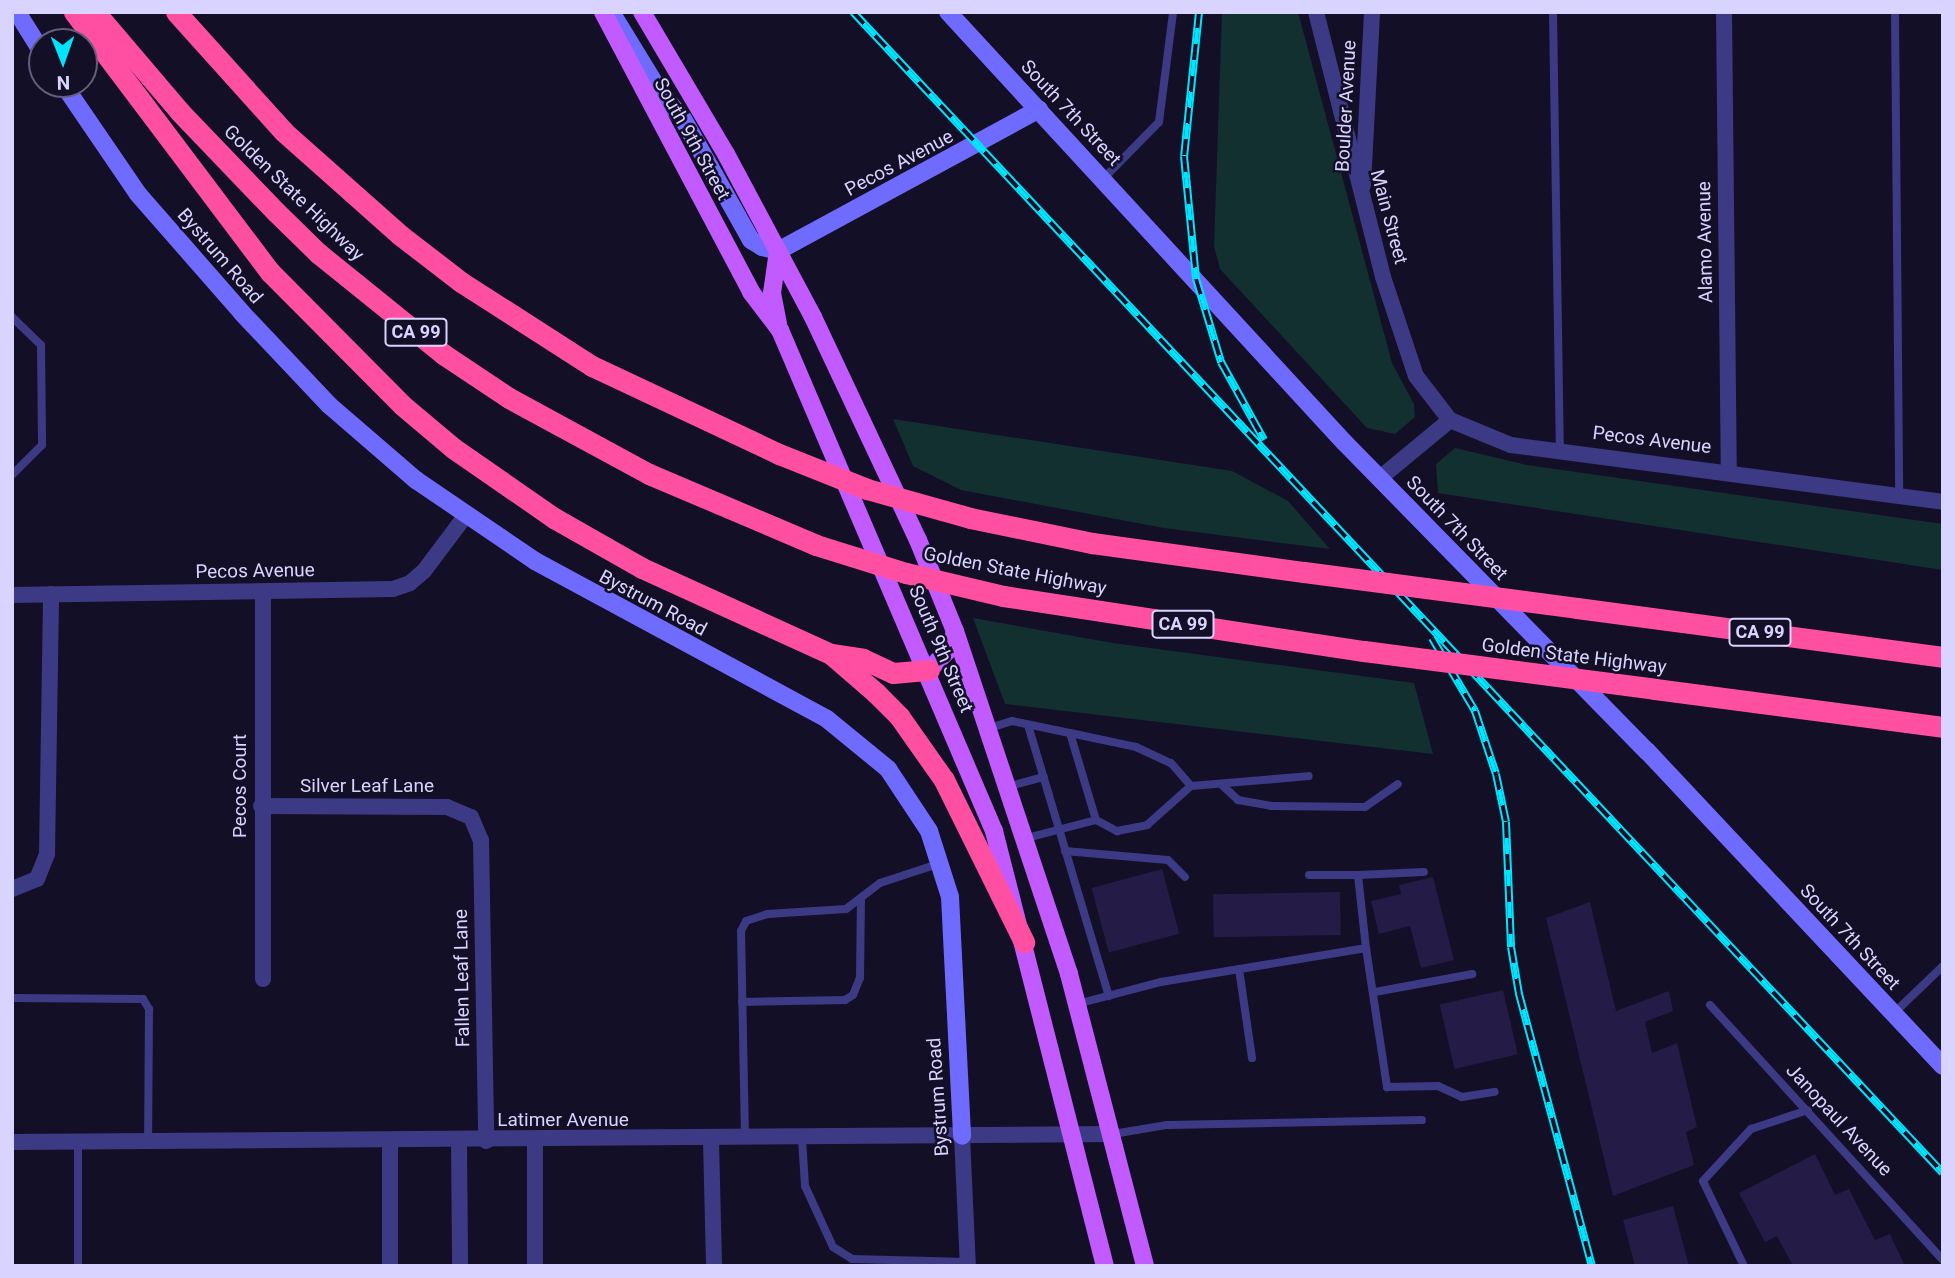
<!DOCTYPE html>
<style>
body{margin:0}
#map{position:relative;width:1955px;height:1278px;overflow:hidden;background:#130f26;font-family:Roboto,sans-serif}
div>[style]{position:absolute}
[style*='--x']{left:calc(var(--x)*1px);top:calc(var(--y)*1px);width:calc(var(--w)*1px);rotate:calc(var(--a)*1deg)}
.green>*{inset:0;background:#12302f}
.building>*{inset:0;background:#241b47;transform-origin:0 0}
.lane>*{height:8px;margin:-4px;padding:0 4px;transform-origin:4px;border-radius:4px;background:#3d3a85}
.street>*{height:16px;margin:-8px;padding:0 8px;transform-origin:8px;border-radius:8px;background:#3d3a85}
.secondary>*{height:18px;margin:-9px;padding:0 9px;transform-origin:9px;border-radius:9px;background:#6f6bff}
.primary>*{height:18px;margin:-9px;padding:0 9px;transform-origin:9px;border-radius:9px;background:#c25bff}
.highway>*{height:21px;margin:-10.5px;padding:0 10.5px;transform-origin:10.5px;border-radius:10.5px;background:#ff4fa3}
.rail>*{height:8px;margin-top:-4px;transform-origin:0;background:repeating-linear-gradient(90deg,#130f26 0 16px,#00e5ff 0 32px);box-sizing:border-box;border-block:2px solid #00e5ff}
.highway-bridge>*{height:21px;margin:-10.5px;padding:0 10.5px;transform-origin:10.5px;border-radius:10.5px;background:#ff4fa3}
span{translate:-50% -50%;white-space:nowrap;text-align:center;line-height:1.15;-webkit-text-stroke:5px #130f26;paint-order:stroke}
.shield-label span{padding:2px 5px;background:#130f26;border:2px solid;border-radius:5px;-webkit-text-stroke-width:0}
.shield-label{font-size:18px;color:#d9d4ff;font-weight:700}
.street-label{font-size:19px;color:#d9d4ff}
.frame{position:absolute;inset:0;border:14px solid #d9d4ff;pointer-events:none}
.north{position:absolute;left:28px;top:28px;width:70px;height:70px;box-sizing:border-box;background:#130f26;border:2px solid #625e7d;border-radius:50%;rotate:179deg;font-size:19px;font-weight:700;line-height:28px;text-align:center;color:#d9d4ff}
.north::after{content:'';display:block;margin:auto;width:24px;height:32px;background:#00e5ff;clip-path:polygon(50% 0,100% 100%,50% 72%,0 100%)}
</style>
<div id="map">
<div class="green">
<div style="clip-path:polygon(1222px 12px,1298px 12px,1392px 363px,1414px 404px,1415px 417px,1395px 434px,1367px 428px,1220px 269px,1214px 246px)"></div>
<div style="clip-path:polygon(893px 419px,1232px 471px,1288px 501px,1330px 549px,1164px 528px,961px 490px,913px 466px)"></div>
<div style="clip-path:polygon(1455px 448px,1527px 465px,1943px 524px,1943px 570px,1438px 493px,1436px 464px)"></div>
<div style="clip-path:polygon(973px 618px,1113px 643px,1414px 683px,1433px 754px,1005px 704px)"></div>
</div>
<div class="building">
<div style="left:1162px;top:869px;width:67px;height:73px;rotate:75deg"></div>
<div style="clip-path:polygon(1433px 877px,1454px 960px,1421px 968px,1410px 926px,1379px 934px,1371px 901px,1401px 894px,1399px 885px)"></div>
<div style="left:1340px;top:892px;width:43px;height:127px;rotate:89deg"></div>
<div style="clip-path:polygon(1590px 902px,1616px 1011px,1669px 991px,1673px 1011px,1645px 1022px,1652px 1053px,1677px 1043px,1697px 1127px,1686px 1132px,1694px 1165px,1613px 1196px,1546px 918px)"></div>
<div style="left:1503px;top:990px;width:66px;height:65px;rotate:77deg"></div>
<div style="clip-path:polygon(1815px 1154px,1835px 1195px,1849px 1189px,1875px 1240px,1890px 1234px,1905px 1266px,1793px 1266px,1777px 1236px,1765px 1242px,1739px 1193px)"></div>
<div style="clip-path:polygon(1673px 1206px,1689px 1266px,1635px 1266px,1623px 1220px)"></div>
</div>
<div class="lane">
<div style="--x:1553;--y:12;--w:438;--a:89.1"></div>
<div style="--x:1895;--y:12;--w:483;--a:89.5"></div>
<div style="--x:1104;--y:178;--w:78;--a:-45.5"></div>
<div style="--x:1159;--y:122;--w:111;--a:-82.7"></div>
<div style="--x:12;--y:317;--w:40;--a:44"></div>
<div style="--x:41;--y:345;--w:100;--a:89.4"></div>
<div style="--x:42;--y:445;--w:42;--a:135"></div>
<div style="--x:1028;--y:725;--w:283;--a:73.4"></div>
<div style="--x:986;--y:729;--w:27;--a:-17"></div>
<div style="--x:1012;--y:721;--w:59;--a:11.7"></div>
<div style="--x:1070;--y:733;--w:91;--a:73.4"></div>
<div style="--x:1096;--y:820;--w:75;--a:165.4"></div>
<div style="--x:1070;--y:733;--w:67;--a:12"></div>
<div style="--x:1136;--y:747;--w:38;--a:25"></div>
<div style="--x:1171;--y:763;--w:30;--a:49"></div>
<div style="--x:1191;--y:786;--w:118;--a:-4.8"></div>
<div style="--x:1222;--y:785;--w:22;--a:43"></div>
<div style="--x:1238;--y:800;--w:34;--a:10"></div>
<div style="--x:1271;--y:806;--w:94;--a:0.6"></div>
<div style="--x:1365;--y:807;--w:40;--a:-34.9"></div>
<div style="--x:1006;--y:787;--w:39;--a:-15"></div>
<div style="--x:1096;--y:820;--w:24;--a:28"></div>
<div style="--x:1117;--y:831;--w:31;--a:-11"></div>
<div style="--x:1147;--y:825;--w:59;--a:-41.6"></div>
<div style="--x:1065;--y:851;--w:103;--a:5"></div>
<div style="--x:1168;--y:860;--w:24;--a:45"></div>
<div style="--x:1309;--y:875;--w:49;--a:0"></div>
<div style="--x:1366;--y:948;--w:73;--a:-96.3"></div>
<div style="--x:1358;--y:875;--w:66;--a:-2.6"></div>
<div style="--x:1239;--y:969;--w:90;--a:81.7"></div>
<div style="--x:1375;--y:992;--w:99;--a:-10.5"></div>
<div style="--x:12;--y:998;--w:131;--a:0.4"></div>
<div style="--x:143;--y:999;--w:12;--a:59"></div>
<div style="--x:149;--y:1009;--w:133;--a:90.4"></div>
<div style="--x:742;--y:1002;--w:103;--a:-1.1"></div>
<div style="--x:845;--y:1000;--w:9;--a:-32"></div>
<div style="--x:853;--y:995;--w:18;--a:-68"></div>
<div style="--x:860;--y:978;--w:78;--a:-89.3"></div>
<div style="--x:1077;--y:1004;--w:87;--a:-14.7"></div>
<div style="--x:1161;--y:982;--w:208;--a:-9.4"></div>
<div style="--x:1366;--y:948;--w:141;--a:81.4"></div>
<div style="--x:1387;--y:1087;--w:51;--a:-1.1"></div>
<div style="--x:1438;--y:1086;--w:26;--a:25"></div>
<div style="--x:1462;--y:1097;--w:33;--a:-9"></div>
<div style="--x:1710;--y:1005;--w:345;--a:47.6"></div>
<div style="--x:1893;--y:1014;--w:69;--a:-43.8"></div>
<div style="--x:1113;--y:1134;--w:55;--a:-9.5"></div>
<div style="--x:1167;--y:1125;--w:255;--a:-1.1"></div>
<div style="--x:745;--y:1138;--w:207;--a:-91.1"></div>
<div style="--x:741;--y:931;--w:11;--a:-63"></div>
<div style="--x:746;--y:921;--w:23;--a:-18"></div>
<div style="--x:768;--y:914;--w:78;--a:-3.7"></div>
<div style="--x:846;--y:909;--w:43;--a:-37.4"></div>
<div style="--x:880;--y:883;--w:64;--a:-18.2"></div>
<div style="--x:802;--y:1139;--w:47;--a:86.3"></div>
<div style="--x:805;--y:1186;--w:67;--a:65.3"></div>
<div style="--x:833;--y:1247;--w:22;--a:32"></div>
<div style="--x:852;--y:1259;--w:116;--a:1.5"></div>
<div style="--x:78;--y:1266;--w:124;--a:-90"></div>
<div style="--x:1744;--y:1266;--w:94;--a:-115.8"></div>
<div style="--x:1703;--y:1181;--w:71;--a:-47.3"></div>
<div style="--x:1751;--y:1129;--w:60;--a:-18.4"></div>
</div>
<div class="street">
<div style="--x:1316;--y:12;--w:273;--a:75.8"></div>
<div style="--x:1383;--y:277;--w:104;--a:71.6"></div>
<div style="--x:1416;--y:376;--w:56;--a:52.3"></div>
<div style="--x:1724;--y:12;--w:459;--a:89.4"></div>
<div style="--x:1363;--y:185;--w:173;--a:-87"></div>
<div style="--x:1380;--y:478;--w:91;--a:-39.6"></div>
<div style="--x:1450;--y:420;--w:66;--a:22.3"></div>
<div style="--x:1511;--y:445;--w:436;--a:7.5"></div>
<div style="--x:12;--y:595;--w:381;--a:-0.9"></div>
<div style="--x:393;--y:589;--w:18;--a:-19"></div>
<div style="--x:410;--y:583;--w:18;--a:-41"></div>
<div style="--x:424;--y:571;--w:70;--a:-53.1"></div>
<div style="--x:261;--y:806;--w:186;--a:0.3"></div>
<div style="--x:447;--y:807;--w:26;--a:23"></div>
<div style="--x:471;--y:817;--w:25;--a:67"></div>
<div style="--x:481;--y:840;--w:301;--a:89"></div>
<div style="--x:12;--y:889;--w:27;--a:-22"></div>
<div style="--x:37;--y:879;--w:27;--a:-68"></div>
<div style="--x:47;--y:854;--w:260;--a:-89.1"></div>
<div style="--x:263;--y:979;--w:387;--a:-90"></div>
<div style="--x:962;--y:1136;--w:130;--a:87.4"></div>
<div style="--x:390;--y:1141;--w:125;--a:90"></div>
<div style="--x:459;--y:1141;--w:125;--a:89.5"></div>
<div style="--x:535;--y:1141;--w:125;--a:90"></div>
<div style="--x:711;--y:1141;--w:125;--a:88.6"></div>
<div style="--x:12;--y:1142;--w:1101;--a:-0.42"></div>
</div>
<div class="secondary">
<div style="--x:17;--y:12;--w:47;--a:58"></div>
<div style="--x:611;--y:12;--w:94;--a:58.5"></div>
<div style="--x:660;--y:92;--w:35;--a:50"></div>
<div style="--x:683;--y:119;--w:139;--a:60.7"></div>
<div style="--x:751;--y:240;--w:13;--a:32"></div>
<div style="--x:762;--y:247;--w:16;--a:14"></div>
<div style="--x:778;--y:251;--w:297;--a:-28.5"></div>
<div style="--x:948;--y:12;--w:585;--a:47.36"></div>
<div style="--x:1344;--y:442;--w:433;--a:45.6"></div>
<div style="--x:1647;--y:751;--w:432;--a:46.8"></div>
<div style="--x:63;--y:84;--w:133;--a:55.7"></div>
<div style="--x:138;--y:194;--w:158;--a:48.8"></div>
<div style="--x:242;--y:313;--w:127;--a:46.6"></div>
<div style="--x:329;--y:405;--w:115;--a:40.8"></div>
<div style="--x:416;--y:480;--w:144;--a:34.2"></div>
<div style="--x:535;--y:561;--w:332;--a:28.4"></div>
<div style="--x:827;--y:719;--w:79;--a:39.3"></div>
<div style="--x:888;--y:769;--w:74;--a:56.5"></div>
<div style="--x:929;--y:831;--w:69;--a:72.3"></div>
<div style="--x:950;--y:897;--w:239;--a:87.1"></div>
</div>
<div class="primary">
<div style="--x:603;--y:12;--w:317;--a:62.1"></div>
<div style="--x:751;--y:292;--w:48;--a:52.7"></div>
<div style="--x:780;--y:330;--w:545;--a:66.87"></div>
<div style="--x:994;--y:831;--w:449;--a:75.7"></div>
<div style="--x:642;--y:12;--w:165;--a:59.4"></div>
<div style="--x:726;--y:154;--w:185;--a:61.9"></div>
<div style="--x:813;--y:317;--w:246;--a:64.8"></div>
<div style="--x:918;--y:540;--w:98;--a:67.9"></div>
<div style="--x:955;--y:631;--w:361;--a:71.6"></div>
<div style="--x:1069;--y:974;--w:302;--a:75.4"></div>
<div style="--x:778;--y:251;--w:42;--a:98.1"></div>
<div style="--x:772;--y:293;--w:31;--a:79"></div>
<div style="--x:929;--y:670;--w:32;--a:-46"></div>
<div style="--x:951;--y:647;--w:16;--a:-76"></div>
</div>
<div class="highway">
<div style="--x:74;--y:12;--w:326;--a:53"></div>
<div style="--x:270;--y:272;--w:187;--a:45.2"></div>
<div style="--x:402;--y:405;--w:67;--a:40.1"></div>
<div style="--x:453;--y:448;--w:123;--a:34.7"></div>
<div style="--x:554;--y:518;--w:101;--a:29.6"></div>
<div style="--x:642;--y:568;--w:208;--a:24.5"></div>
<div style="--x:831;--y:654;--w:60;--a:40.9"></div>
<div style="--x:876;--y:693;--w:33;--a:45"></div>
<div style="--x:899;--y:716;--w:78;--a:54.9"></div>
<div style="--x:944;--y:780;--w:181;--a:63.7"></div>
<div style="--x:95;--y:12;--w:131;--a:49.6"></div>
<div style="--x:180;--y:112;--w:139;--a:46.2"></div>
<div style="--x:276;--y:212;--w:59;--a:44.3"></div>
<div style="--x:318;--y:253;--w:161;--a:38.9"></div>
<div style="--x:443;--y:354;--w:79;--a:33.7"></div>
<div style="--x:509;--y:398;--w:159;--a:28.5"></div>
<div style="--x:649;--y:474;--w:181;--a:23"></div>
<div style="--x:176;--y:12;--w:161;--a:48"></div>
<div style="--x:284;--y:132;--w:155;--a:41.6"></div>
<div style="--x:400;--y:235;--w:77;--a:37.6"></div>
<div style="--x:461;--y:282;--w:156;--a:32.7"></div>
<div style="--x:592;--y:366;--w:207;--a:25.2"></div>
<div style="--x:970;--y:518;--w:125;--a:11.6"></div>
<div style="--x:1092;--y:543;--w:214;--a:7.8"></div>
<div style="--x:1003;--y:596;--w:365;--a:8.7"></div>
<div style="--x:1577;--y:608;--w:369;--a:7.6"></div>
<div style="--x:833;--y:654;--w:30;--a:9"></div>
<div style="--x:863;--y:659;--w:33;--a:25"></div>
<div style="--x:893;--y:673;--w:36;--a:-5"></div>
<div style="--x:1655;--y:689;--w:290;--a:7.5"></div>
</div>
<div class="rail">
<div style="--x:853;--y:12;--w:1592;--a:46.81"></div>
<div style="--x:1199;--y:12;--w:145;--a:95.9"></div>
<div style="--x:1184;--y:156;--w:124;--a:84.4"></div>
<div style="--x:1196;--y:279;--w:87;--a:73.2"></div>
<div style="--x:1221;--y:362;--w:89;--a:61.1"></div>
<div style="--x:1432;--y:638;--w:85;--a:59.5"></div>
<div style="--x:1475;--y:711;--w:66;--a:71.6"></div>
<div style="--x:1496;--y:774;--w:49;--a:78.2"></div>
<div style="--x:1506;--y:822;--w:125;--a:87.7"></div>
<div style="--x:1511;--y:947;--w:48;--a:80.3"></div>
<div style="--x:1519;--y:994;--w:282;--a:75"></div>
</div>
<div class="highway-bridge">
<div style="--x:779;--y:454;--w:95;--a:21.7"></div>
<div style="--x:867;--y:489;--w:107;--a:15.7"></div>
<div style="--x:816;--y:545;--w:94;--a:17.3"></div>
<div style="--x:906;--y:573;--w:100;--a:13.3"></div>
<div style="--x:1304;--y:572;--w:275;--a:7.5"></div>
<div style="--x:1364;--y:651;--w:293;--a:7.4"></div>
</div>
<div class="shield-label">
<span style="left:416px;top:332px">CA 99</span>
<span style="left:1183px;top:624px">CA 99</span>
<span style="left:1760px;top:632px">CA 99</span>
</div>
<div class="street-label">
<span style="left:1346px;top:106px;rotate:-87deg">Boulder Avenue</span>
<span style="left:1071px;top:113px;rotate:47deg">South 7th Street</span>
<span style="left:692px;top:139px;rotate:61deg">South 9th Street</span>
<span style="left:899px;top:163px;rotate:-28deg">Pecos Avenue</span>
<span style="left:294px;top:193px;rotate:44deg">Golden State Highway</span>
<span style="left:1389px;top:217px;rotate:75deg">Main Street</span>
<span style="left:1705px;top:242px;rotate:-91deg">Alamo Avenue</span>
<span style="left:220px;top:256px;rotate:49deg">Bystrum Road</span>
<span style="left:1652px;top:440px;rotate:7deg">Pecos Avenue</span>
<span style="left:1457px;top:528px;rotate:46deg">South 7th Street</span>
<span style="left:255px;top:571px;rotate:-1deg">Pecos Avenue</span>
<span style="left:1015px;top:571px;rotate:11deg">Golden State Highway</span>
<span style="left:653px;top:603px;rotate:28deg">Bystrum Road</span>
<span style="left:941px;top:649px;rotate:67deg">South 9th Street</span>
<span style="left:1574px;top:656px;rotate:7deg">Golden State Highway</span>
<span style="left:240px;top:786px;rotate:-90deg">Pecos Court</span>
<span style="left:367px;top:786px">Silver Leaf Lane</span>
<span style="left:1850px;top:937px;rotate:47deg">South 7th Street</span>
<span style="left:462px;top:978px;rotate:-91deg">Fallen Leaf Lane</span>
<span style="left:938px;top:1097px;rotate:-94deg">Bystrum Road</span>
<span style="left:563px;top:1120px">Latimer Avenue</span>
<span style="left:1839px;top:1120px;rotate:47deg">Janopaul Avenue</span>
</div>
<div class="frame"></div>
<div class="north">N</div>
</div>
